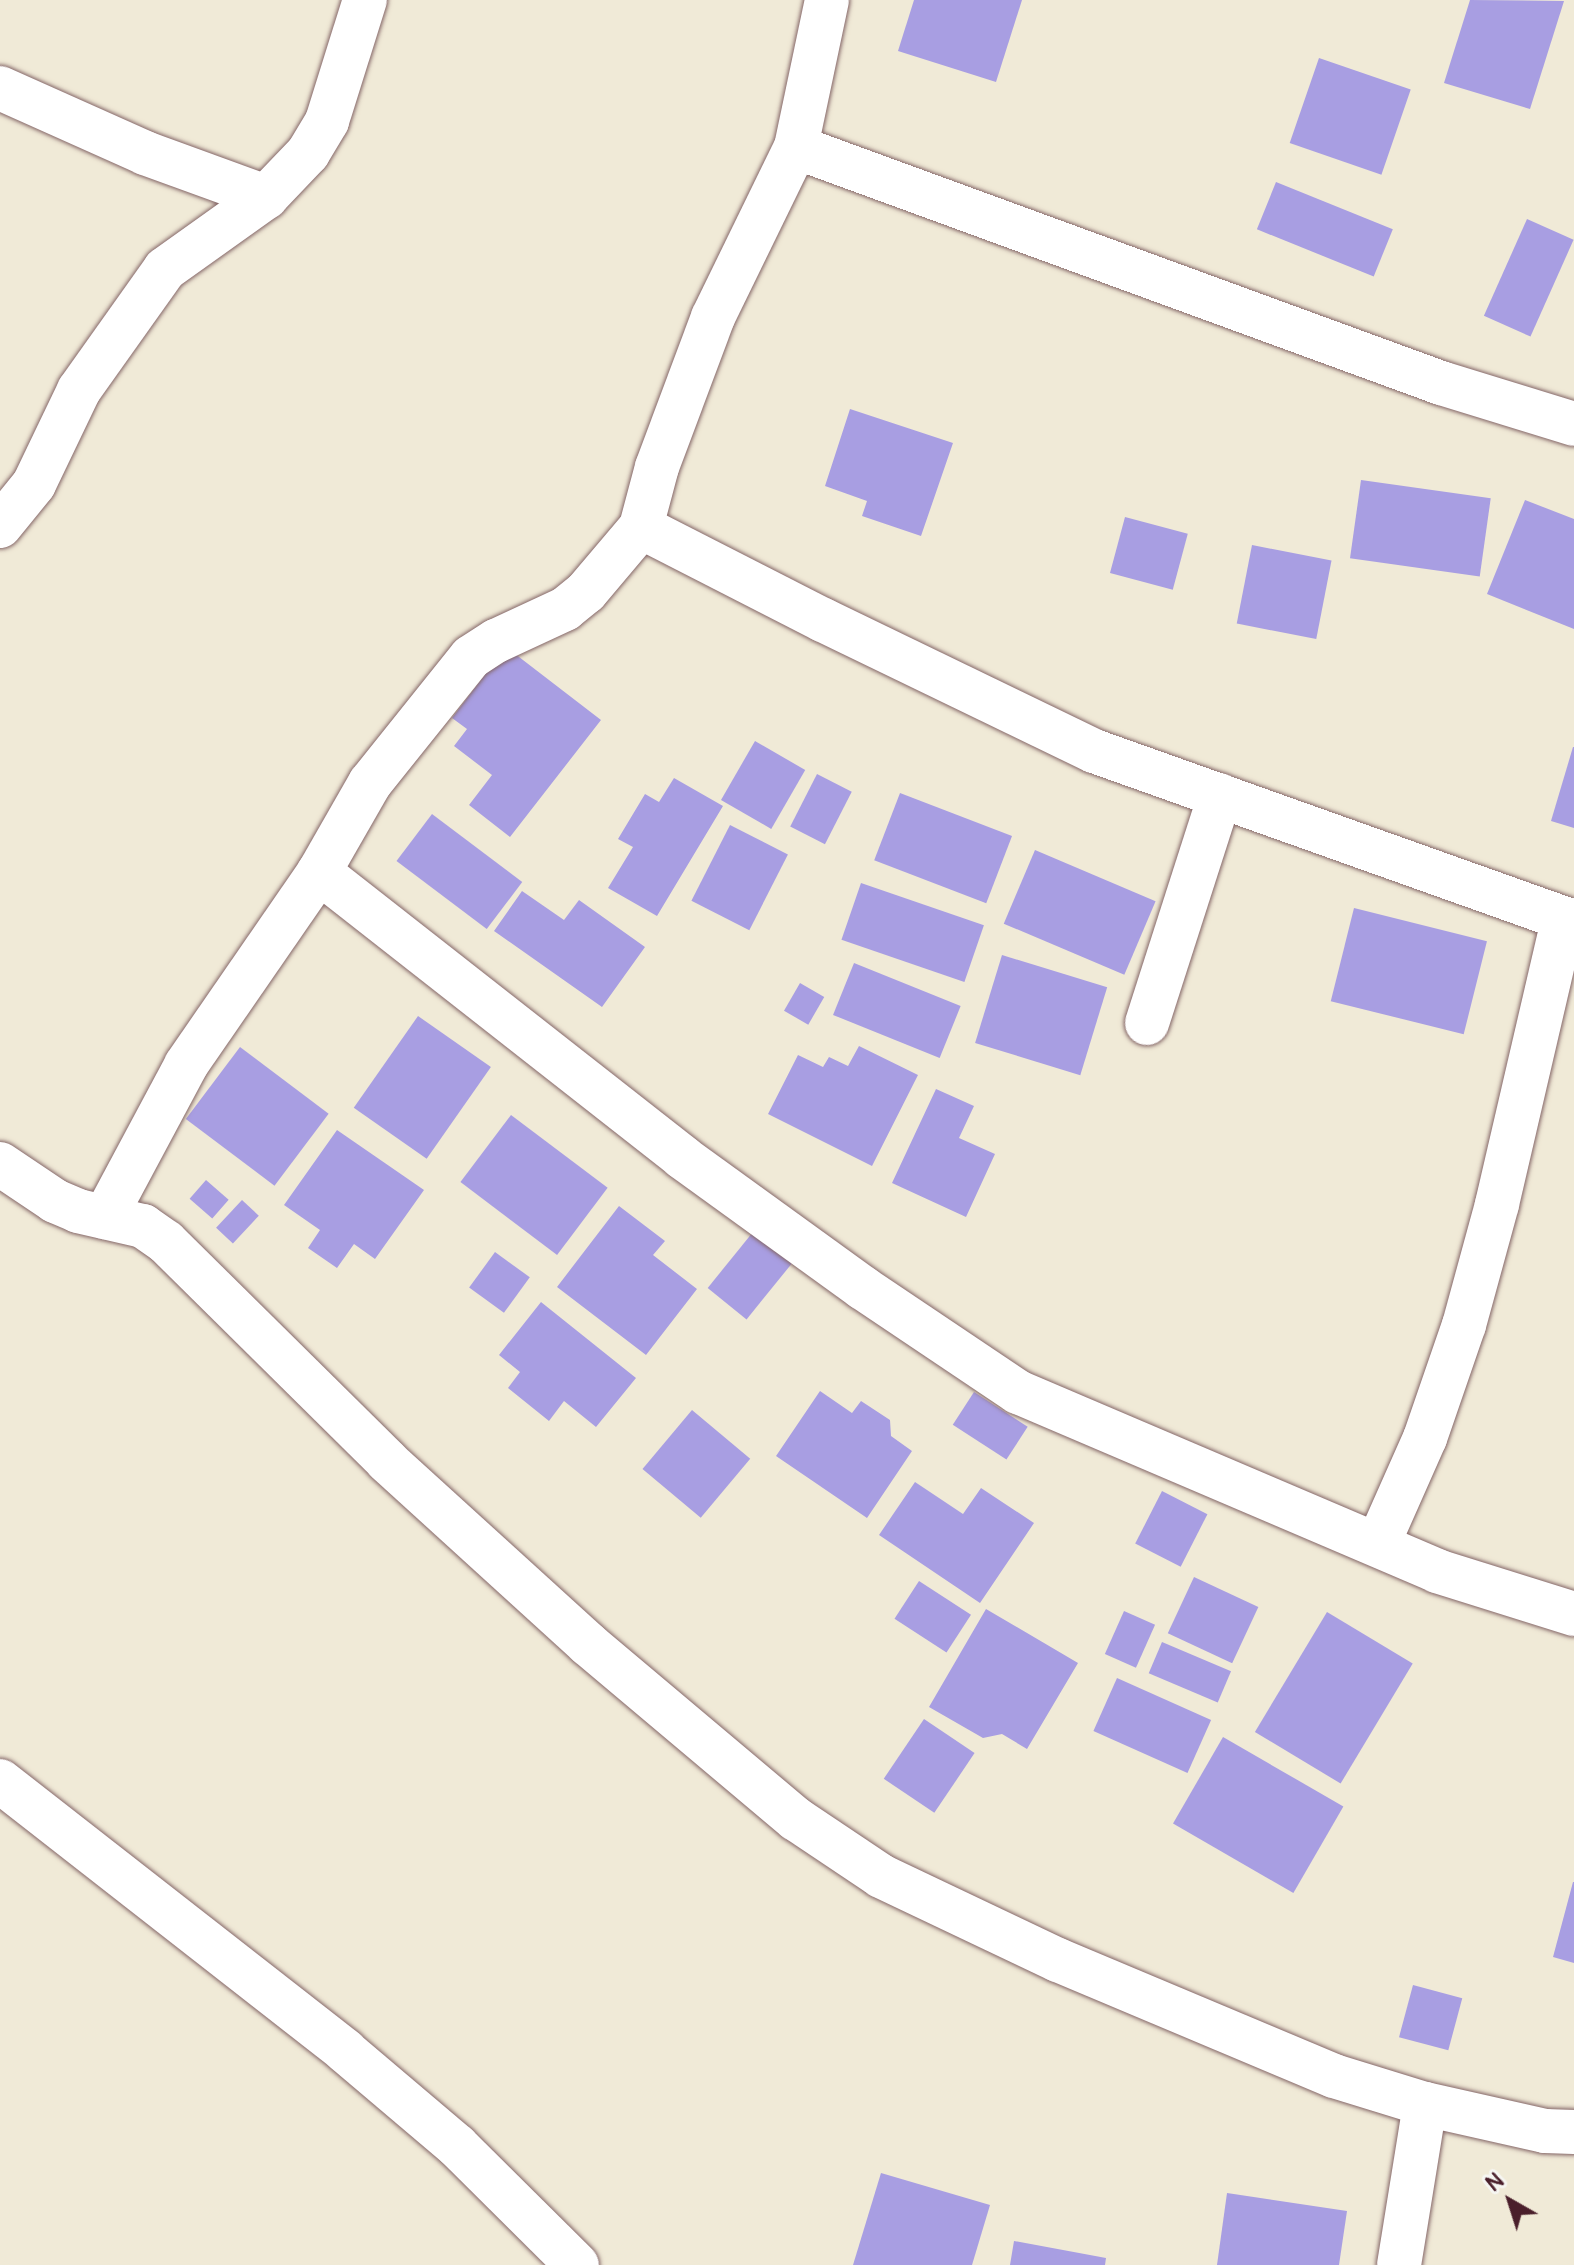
<!DOCTYPE html>
<style>
body{margin:0}
#map{position:relative;width:1574px;height:2265px;overflow:hidden;background:#f0ead7;font-family:Pangolin,sans-serif}
div>[style]{position:absolute}
[style*='--x']{left:calc(var(--x)*1px);top:calc(var(--y)*1px);width:calc(var(--w)*1px);rotate:calc(var(--a)*1deg)}
.building>*{inset:0;background:#a89ee2;transform-origin:0 0}
.roads{filter:drop-shadow(0 0 2px #846667) drop-shadow(0 0 2px #846667)}
.minor>*{height:44px;margin:-22px;padding:0 22px;transform-origin:22px;border-radius:22px;background:#fff}
span{translate:-50% -50%;white-space:nowrap;text-align:center;line-height:1.15;-webkit-text-stroke:6px #f6f6f2;paint-order:stroke}
.north{position:absolute;left:1470px;top:2161px;width:80px;height:80px;-webkit-text-stroke:6px #f6f6f2;paint-order:stroke;rotate:321deg;font-size:22px;font-weight:700;line-height:32px;text-align:center;color:#4a1f2b}
.north::after{content:'';display:block;margin:auto;width:28px;height:36px;background:#4a1f2b;clip-path:polygon(50% 0,100% 100%,50% 72%,0 100%)}
</style>
<div id="map">
<div class="building">
<div style="clip-path:polygon(914px 0,1022px 0,996px 82px,898px 51px)"></div>
<div style="clip-path:polygon(1470px 0,1564px 1px,1530px 109px,1444px 83px)"></div>
<div style="left:1319px;top:58px;width:97px;height:90px;rotate:19deg"></div>
<div style="left:1276px;top:182px;width:126px;height:51px;rotate:22deg"></div>
<div style="left:1527px;top:219px;width:51px;height:106px;rotate:24deg"></div>
<div style="clip-path:polygon(850px 409px,953px 443px,921px 536px,862px 516px,867px 501px,825px 486px)"></div>
<div style="left:1361px;top:480px;width:131px;height:79px;rotate:8deg"></div>
<div style="clip-path:polygon(1525px 500px,1574px 519px,1574px 629px,1487px 594px)"></div>
<div style="left:1125px;top:517px;width:65px;height:58px;rotate:15deg"></div>
<div style="left:1252px;top:545px;width:81px;height:80px;rotate:11deg"></div>
<div style="clip-path:polygon(506px 647px,601px 720px,510px 837px,469px 805px,492px 775px,454px 746px,467px 729px,452px 718px)"></div>
<div style="left:755px;top:741px;width:58px;height:68px;rotate:30deg"></div>
<div style="clip-path:polygon(1573px 747px,1574px 747px,1574px 828px,1551px 821px)"></div>
<div style="left:817px;top:774px;width:39px;height:59px;rotate:27deg"></div>
<div style="clip-path:polygon(674px 778px,723px 806px,657px 916px,608px 888px,633px 847px,618px 839px,645px 794px,659px 802px)"></div>
<div style="left:900px;top:793px;width:120px;height:72px;rotate:21deg"></div>
<div style="left:432px;top:814px;width:113px;height:59px;rotate:37deg"></div>
<div style="left:730px;top:825px;width:65px;height:85px;rotate:27deg"></div>
<div style="left:1035px;top:850px;width:131px;height:80px;rotate:23deg"></div>
<div style="left:861px;top:883px;width:130px;height:60px;rotate:19deg"></div>
<div style="clip-path:polygon(522px 891px,564px 920px,579px 900px,645px 947px,602px 1007px,494px 931px)"></div>
<div style="left:1354px;top:908px;width:137px;height:96px;rotate:14deg"></div>
<div style="left:1002px;top:955px;width:110px;height:92px;rotate:17deg"></div>
<div style="left:854px;top:963px;width:115px;height:56px;rotate:22deg"></div>
<div style="left:800px;top:983px;width:28px;height:32px;rotate:30deg"></div>
<div style="left:418px;top:1016px;width:89px;height:112px;rotate:35deg"></div>
<div style="clip-path:polygon(859px 1046px,918px 1075px,872px 1166px,768px 1114px,798px 1055px,823px 1067px,829px 1057px,848px 1066px)"></div>
<div style="left:240px;top:1047px;width:111px;height:90px;rotate:37deg"></div>
<div style="clip-path:polygon(936px 1089px,974px 1106px,959px 1138px,995px 1154px,966px 1217px,892px 1183px)"></div>
<div style="left:511px;top:1115px;width:121px;height:84px;rotate:37deg"></div>
<div style="clip-path:polygon(337px 1130px,424px 1190px,375px 1259px,354px 1244px,337px 1268px,308px 1248px,320px 1230px,284px 1205px)"></div>
<div style="left:206px;top:1180px;width:30px;height:25px;rotate:41deg"></div>
<div style="left:242px;top:1200px;width:23px;height:38px;rotate:43deg"></div>
<div style="clip-path:polygon(619px 1206px,665px 1241px,653px 1255px,697px 1289px,646px 1355px,557px 1287px)"></div>
<div style="left:753px;top:1232px;width:50px;height:72px;rotate:39deg"></div>
<div style="left:495px;top:1252px;width:43px;height:44px;rotate:36deg"></div>
<div style="clip-path:polygon(541px 1302px,636px 1378px,596px 1427px,564px 1401px,549px 1421px,508px 1388px,520px 1372px,499px 1355px)"></div>
<div style="clip-path:polygon(820px 1391px,852px 1413px,861px 1401px,890px 1420px,891px 1436px,912px 1451px,867px 1518px,776px 1456px)"></div>
<div style="left:974px;top:1392px;width:64px;height:39px;rotate:33deg"></div>
<div style="left:692px;top:1410px;width:76px;height:77px;rotate:40deg"></div>
<div style="clip-path:polygon(915px 1482px,963px 1514px,981px 1488px,1034px 1523px,980px 1603px,879px 1535px)"></div>
<div style="left:1162px;top:1491px;width:51px;height:59px;rotate:27deg"></div>
<div style="left:1194px;top:1577px;width:71px;height:62px;rotate:25deg"></div>
<div style="left:919px;top:1581px;width:62px;height:45px;rotate:33deg"></div>
<div style="clip-path:polygon(986px 1609px,1078px 1663px,1027px 1749px,1002px 1734px,983px 1738px,929px 1707px)"></div>
<div style="left:1124px;top:1611px;width:34px;height:47px;rotate:24deg"></div>
<div style="left:1327px;top:1612px;width:100px;height:140px;rotate:31deg"></div>
<div style="left:1162px;top:1642px;width:75px;height:34px;rotate:23deg"></div>
<div style="left:1117px;top:1678px;width:103px;height:58px;rotate:24deg"></div>
<div style="left:924px;top:1719px;width:61px;height:72px;rotate:34deg"></div>
<div style="left:1223px;top:1737px;width:139px;height:100px;rotate:30deg"></div>
<div style="clip-path:polygon(1573px 1882px,1574px 1882px,1574px 1963px,1553px 1957px)"></div>
<div style="left:1413px;top:1985px;width:51px;height:54px;rotate:15deg"></div>
<div style="clip-path:polygon(881px 2173px,990px 2205px,972px 2265px,853px 2265px)"></div>
<div style="clip-path:polygon(1227px 2193px,1347px 2211px,1339px 2265px,1217px 2265px)"></div>
<div style="clip-path:polygon(1014px 2241px,1106px 2258px,1105px 2265px,1010px 2265px)"></div>
</div>
<div class="roads">
<div class="minor">
<div style="--x:0;--y:88;--w:159;--a:24.1"></div>
<div style="--x:145;--y:153;--w:129;--a:20"></div>
<div style="--x:796;--y:147;--w:687;--a:20.1"></div>
<div style="--x:1441;--y:383;--w:139;--a:17.1"></div>
<div style="--x:0;--y:526;--w:54;--a:-51"></div>
<div style="--x:34;--y:484;--w:104;--a:-64.4"></div>
<div style="--x:79;--y:390;--w:148;--a:-54.6"></div>
<div style="--x:165;--y:269;--w:124;--a:-35.5"></div>
<div style="--x:266;--y:197;--w:61;--a:-46.3"></div>
<div style="--x:308;--y:153;--w:37;--a:-59"></div>
<div style="--x:327;--y:121;--w:127;--a:-72.6"></div>
<div style="--x:641;--y:527;--w:204;--a:27.1"></div>
<div style="--x:823;--y:620;--w:301;--a:25.8"></div>
<div style="--x:1094;--y:751;--w:510;--a:19.61"></div>
<div style="--x:319;--y:872;--w:462;--a:38.1"></div>
<div style="--x:682;--y:1157;--w:223;--a:35.9"></div>
<div style="--x:863;--y:1288;--w:187;--a:33.9"></div>
<div style="--x:1018;--y:1392;--w:456;--a:23.1"></div>
<div style="--x:1437;--y:1571;--w:144;--a:17.4"></div>
<div style="--x:1147;--y:1023;--w:239;--a:-72.2"></div>
<div style="--x:0;--y:1164;--w:66;--a:33.9"></div>
<div style="--x:55;--y:1201;--w:25;--a:23"></div>
<div style="--x:78;--y:1211;--w:67;--a:13"></div>
<div style="--x:143;--y:1226;--w:28;--a:35"></div>
<div style="--x:166;--y:1242;--w:311;--a:44.7"></div>
<div style="--x:387;--y:1461;--w:272;--a:42.3"></div>
<div style="--x:588;--y:1644;--w:272;--a:40.1"></div>
<div style="--x:796;--y:1819;--w:102;--a:33.8"></div>
<div style="--x:881;--y:1876;--w:196;--a:25.4"></div>
<div style="--x:1058;--y:1960;--w:299;--a:22.8"></div>
<div style="--x:1334;--y:2076;--w:95;--a:17.1"></div>
<div style="--x:1425;--y:2104;--w:123;--a:12.7"></div>
<div style="--x:1545;--y:2131;--w:29;--a:2"></div>
<div style="--x:105;--y:1217;--w:172;--a:-61.9"></div>
<div style="--x:186;--y:1065;--w:234;--a:-55.4"></div>
<div style="--x:319;--y:872;--w:103;--a:-60.2"></div>
<div style="--x:370;--y:783;--w:161;--a:-51.3"></div>
<div style="--x:471;--y:657;--w:30;--a:-33"></div>
<div style="--x:496;--y:641;--w:76;--a:-24.9"></div>
<div style="--x:565;--y:609;--w:27;--a:-39"></div>
<div style="--x:586;--y:592;--w:85;--a:-49.8"></div>
<div style="--x:641;--y:527;--w:62;--a:-75.1"></div>
<div style="--x:657;--y:467;--w:160;--a:-69.5"></div>
<div style="--x:713;--y:317;--w:189;--a:-64"></div>
<div style="--x:796;--y:147;--w:150;--a:-78.1"></div>
<div style="--x:1378;--y:1544;--w:116;--a:-66.1"></div>
<div style="--x:1425;--y:1438;--w:120;--a:-71"></div>
<div style="--x:1464;--y:1325;--w:125;--a:-74.7"></div>
<div style="--x:1497;--y:1204;--w:292;--a:-76.9"></div>
<div style="--x:0;--y:1781;--w:438;--a:38"></div>
<div style="--x:345;--y:2051;--w:147;--a:40.3"></div>
<div style="--x:457;--y:2146;--w:169;--a:44.8"></div>
<div style="--x:1399;--y:2265;--w:163;--a:-80.8"></div>
</div>
</div>
<div class="north">N</div>
</div>
